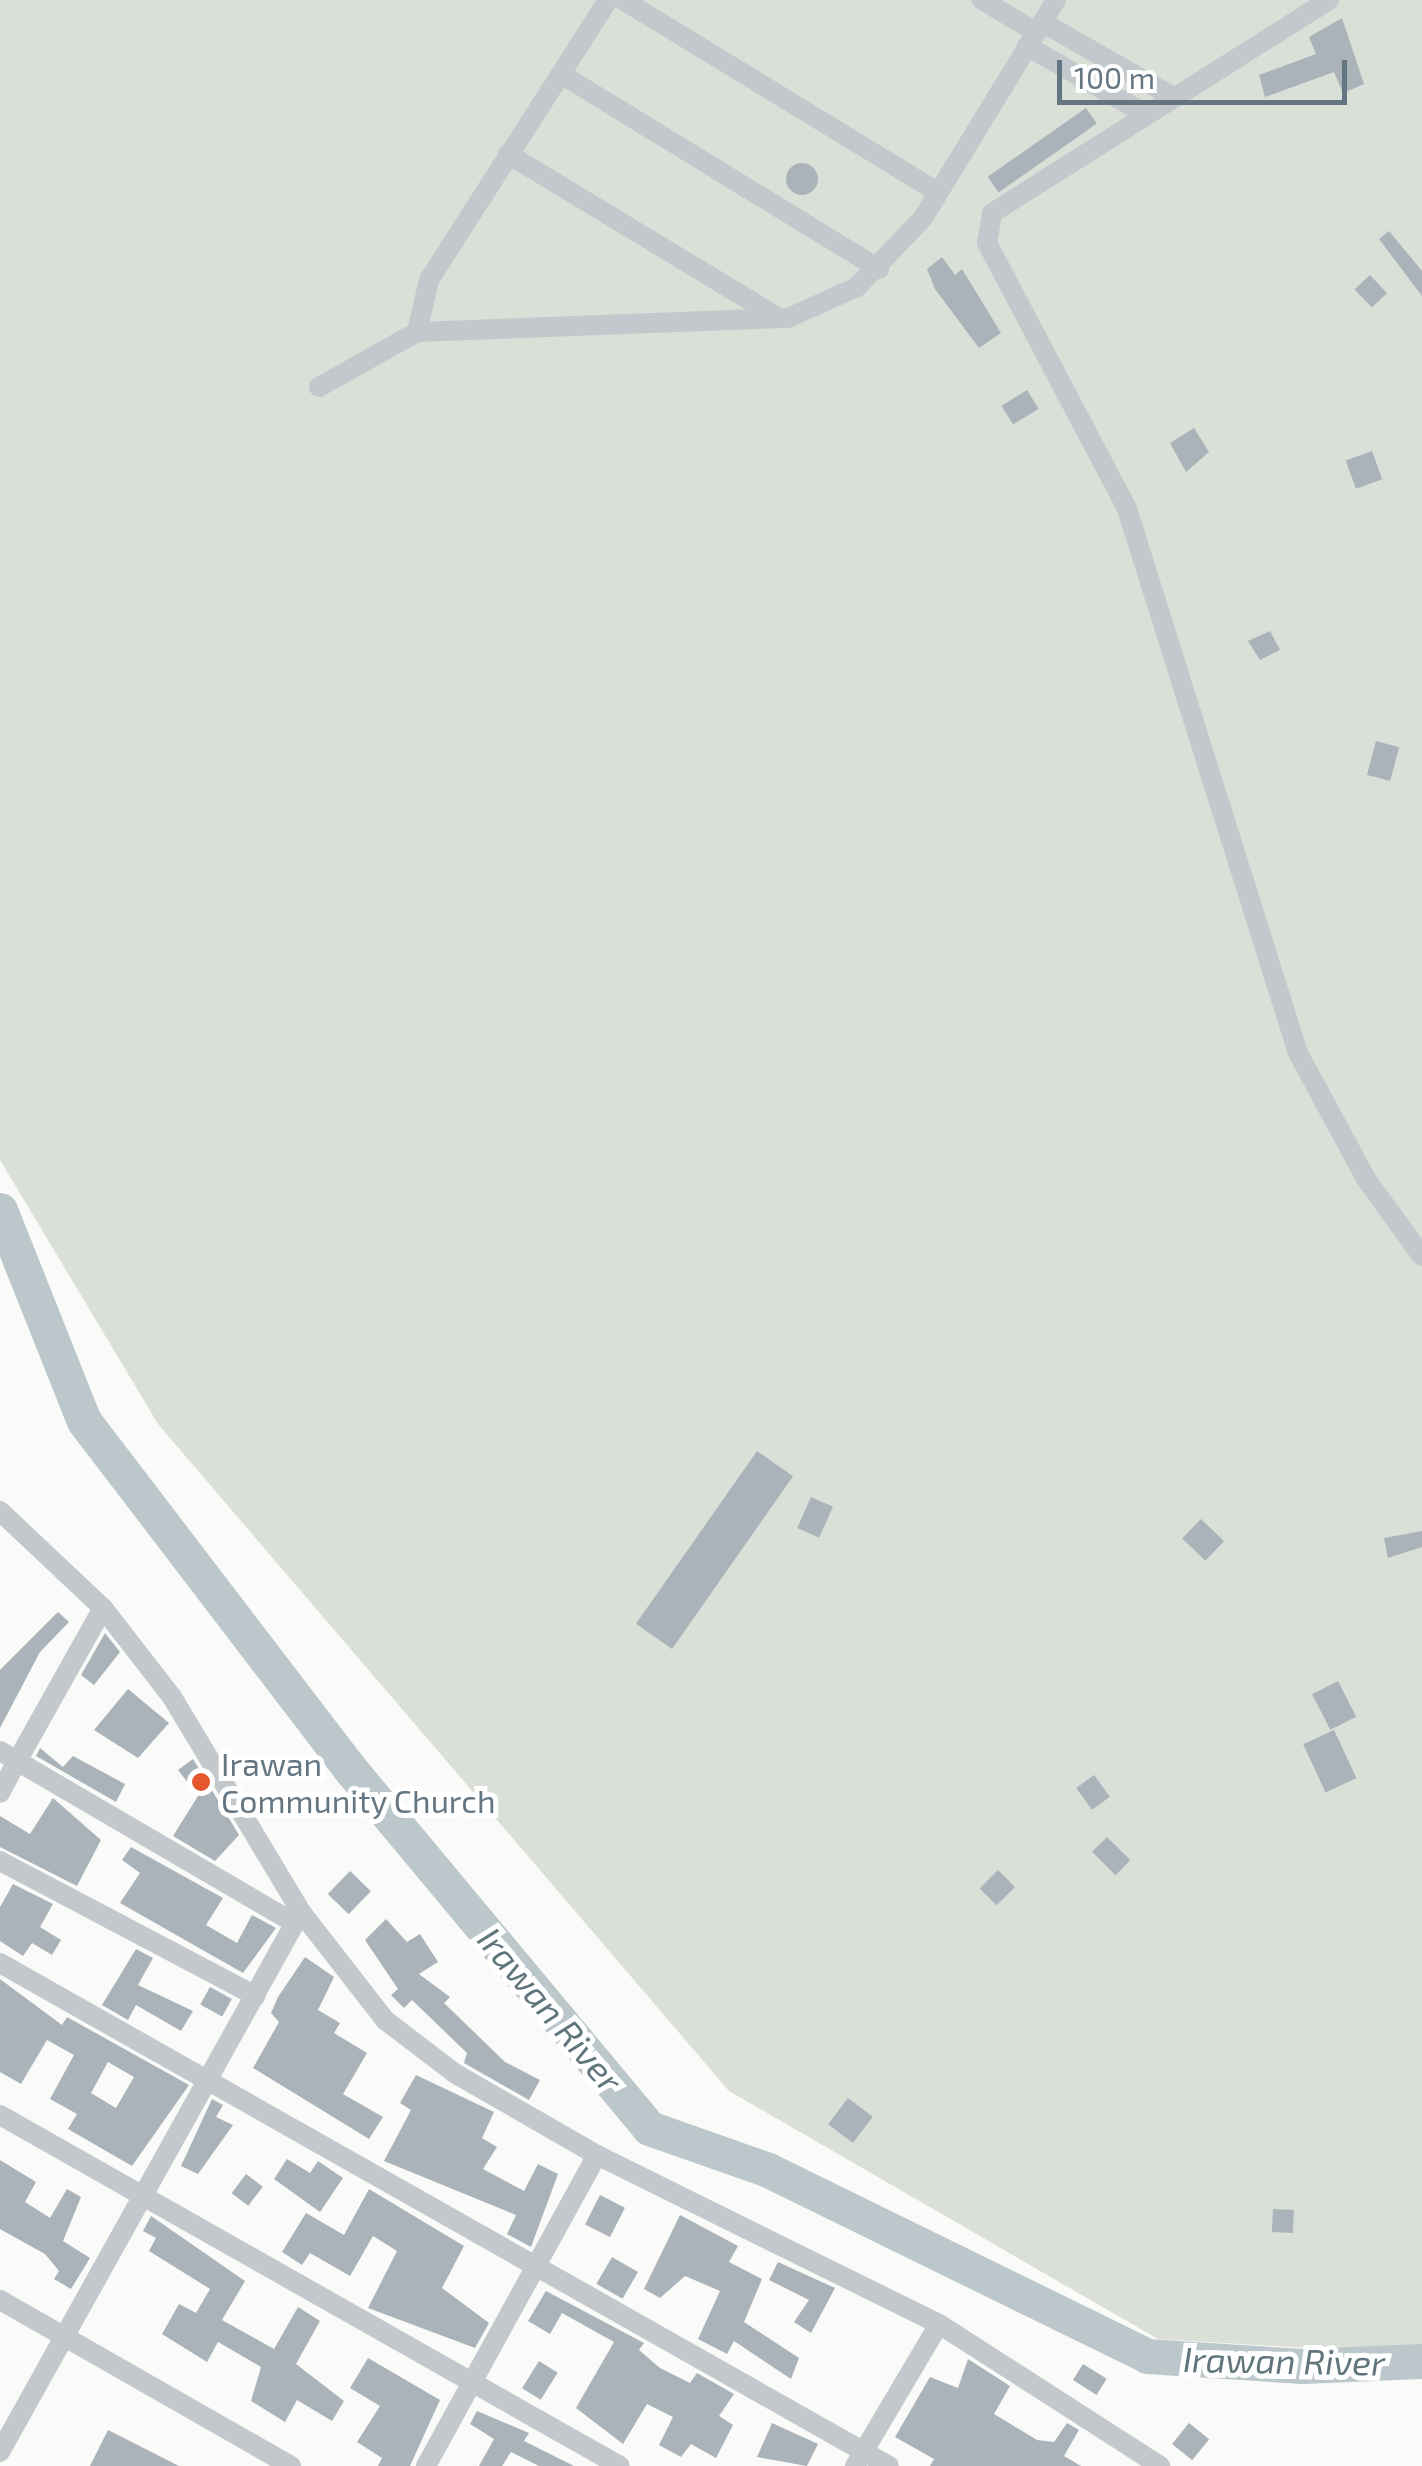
<!DOCTYPE html>
<style>
body{margin:0}
#map{position:relative;width:1422px;height:2466px;overflow:hidden;background:#fafaf8;font-family:"Exo 2",sans-serif}
div>[style]{position:absolute}
[style*='--x']{left:calc(var(--x)*1px);top:calc(var(--y)*1px);width:calc(var(--w)*1px);rotate:calc(var(--a)*1deg)}
.green>*{inset:0;background:#dadfd7}
.river>*{height:35px;margin:-17.5px;padding:0 17.5px;transform-origin:17.5px;border-radius:17.5px;background:#bbc7cb}
.building>*{inset:0;background:#aab3b9;transform-origin:0 0}
.round{border-radius:50%}
.minor>*{height:20px;margin:-10px;padding:0 10px;transform-origin:10px;border-radius:10px;background:#c3c8cc}
.dots>*{width:28px;height:28px;translate:-50% -50%;box-sizing:border-box;border:5px solid #fff;border-radius:50%}
span{translate:-50% -50%;white-space:nowrap;text-align:center;line-height:1.15;-webkit-text-stroke:10px #fff;paint-order:stroke}
.poi-label{font-size:32px;color:#657683}
.left{translate:0 -50%;text-align:left}
.water-label{font-size:35px;color:#60757c;font-style:italic}
.scale{position:absolute;left:1057px;top:60px;width:290px;height:45px;box-sizing:border-box;border:5px solid #657683;border-top:0;padding-left:12px;font-size:30px;line-height:35px;white-space:nowrap;color:#657683;-webkit-text-stroke:8px #fff;paint-order:stroke}
</style>
<div id="map">
<div class="green">
<div style="clip-path:polygon(0 0,1422px 0,1422px 2355px,1158px 2339px,729px 2091px,158px 1424px,0 1160px)"></div>
</div>
<div class="river">
<div style="--x:0;--y:1210;--w:227;--a:68.3"></div>
<div style="--x:84;--y:1421;--w:439;--a:52.6"></div>
<div style="--x:351;--y:1770;--w:466;--a:50.2"></div>
<div style="--x:649;--y:2128;--w:126;--a:19.4"></div>
<div style="--x:768;--y:2170;--w:422;--a:26.1"></div>
<div style="--x:1147;--y:2356;--w:156;--a:3.7"></div>
<div style="--x:1303;--y:2366;--w:119;--a:-2.4"></div>
</div>
<div class="building">
<div style="clip-path:polygon(1342px 18px,1364px 84px,1343px 93px,1334px 72px,1265px 97px,1259px 75px,1316px 54px,1309px 37px)"></div>
<div style="left:1086px;top:108px;width:19px;height:120px;rotate:55deg"></div>
<div class="round" style="left:786px;top:163px;width:32px;height:32px"></div>
<div style="clip-path:polygon(1389px 231px,1422px 271px,1422px 296px,1379px 239px)"></div>
<div style="clip-path:polygon(942px 257px,955px 275px,962px 269px,1001px 333px,979px 348px,935px 289px,927px 269px)"></div>
<div style="left:1370px;top:275px;width:25px;height:21px;rotate:47deg"></div>
<div style="left:1027px;top:390px;width:22px;height:30px;rotate:58deg"></div>
<div style="clip-path:polygon(1194px 428px,1209px 452px,1186px 472px,1170px 443px)"></div>
<div style="left:1372px;top:451px;width:30px;height:28px;rotate:70deg"></div>
<div style="clip-path:polygon(1270px 631px,1280px 650px,1260px 660px,1248px 641px)"></div>
<div style="left:1376px;top:741px;width:24px;height:35px;rotate:15deg"></div>
<div style="left:757px;top:1451px;width:44px;height:211px;rotate:35deg"></div>
<div style="left:811px;top:1497px;width:24px;height:34px;rotate:24deg"></div>
<div style="left:1201px;top:1519px;width:32px;height:27px;rotate:44deg"></div>
<div style="clip-path:polygon(1422px 1531px,1422px 1547px,1388px 1558px,1384px 1538px)"></div>
<div style="clip-path:polygon(58px 1612px,69px 1622px,40px 1652px,0 1728px,0 1670px)"></div>
<div style="clip-path:polygon(105px 1633px,120px 1652px,94px 1685px,81px 1675px)"></div>
<div style="left:1338px;top:1681px;width:40px;height:29px;rotate:63deg"></div>
<div style="clip-path:polygon(128px 1689px,169px 1723px,138px 1758px,94px 1730px)"></div>
<div style="left:1334px;top:1730px;width:53px;height:34px;rotate:65deg"></div>
<div style="clip-path:polygon(40px 1748px,63px 1767px,73px 1756px,125px 1784px,116px 1802px,36px 1756px)"></div>
<div style="clip-path:polygon(193px 1759px,239px 1835px,215px 1861px,173px 1836px,198px 1796px,178px 1770px)"></div>
<div style="left:1094px;top:1775px;width:27px;height:22px;rotate:54deg"></div>
<div style="clip-path:polygon(53px 1798px,101px 1840px,77px 1886px,0 1847px,0 1816px,30px 1834px)"></div>
<div style="left:1107px;top:1837px;width:33px;height:21px;rotate:45deg"></div>
<div style="clip-path:polygon(131px 1847px,223px 1898px,206px 1925px,237px 1943px,252px 1915px,276px 1928px,243px 1973px,120px 1903px,140px 1873px,122px 1860px)"></div>
<div style="left:998px;top:1870px;width:24px;height:26px;rotate:45deg"></div>
<div style="left:350px;top:1871px;width:29px;height:32px;rotate:44deg"></div>
<div style="clip-path:polygon(13px 1884px,53px 1904px,40px 1927px,61px 1940px,52px 1955px,32px 1943px,23px 1956px,0 1941px,0 1907px)"></div>
<div style="clip-path:polygon(386px 1919px,407px 1942px,420px 1934px,438px 1962px,419px 1974px,450px 1997px,444px 2003px,505px 2062px,540px 2080px,529px 2100px,464px 2063px,467px 2053px,412px 2000px,404px 2008px,391px 1995px,398px 1989px,365px 1940px)"></div>
<div style="clip-path:polygon(136px 1949px,153px 1958px,138px 1985px,193px 2011px,181px 2031px,136px 2005px,128px 2020px,102px 2005px)"></div>
<div style="clip-path:polygon(305px 1957px,334px 1977px,318px 2010px,340px 2023px,334px 2033px,367px 2053px,343px 2094px,383px 2117px,369px 2139px,253px 2068px,279px 2022px,271px 2013px,278px 1997px)"></div>
<div style="clip-path:polygon(evenodd,0 1979px,62px 2025px,67px 2017px,189px 2085px,132px 2166px,68px 2129px,77px 2114px,50px 2099px,74px 2055px,47px 2040px,21px 2084px,0 2072px,0 1979px,108px 2062px,134px 2077px,116px 2108px,91px 2093px,108px 2062px)"></div>
<div style="left:210px;top:1987px;width:25px;height:20px;rotate:29deg"></div>
<div style="clip-path:polygon(416px 2075px,494px 2112px,482px 2138px,497px 2147px,483px 2169px,524px 2191px,538px 2164px,558px 2174px,531px 2247px,507px 2234px,516px 2215px,384px 2161px,411px 2110px,400px 2103px)"></div>
<div style="left:848px;top:2098px;width:31px;height:33px;rotate:37deg"></div>
<div style="clip-path:polygon(212px 2099px,223px 2105px,216px 2117px,233px 2125px,198px 2174px,181px 2166px)"></div>
<div style="clip-path:polygon(287px 2159px,310px 2173px,318px 2161px,343px 2178px,320px 2212px,274px 2179px)"></div>
<div style="clip-path:polygon(0 2160px,36px 2182px,25px 2202px,50px 2218px,67px 2189px,81px 2197px,63px 2241px,90px 2258px,71px 2289px,54px 2279px,59px 2271px,45px 2254px,0 2229px)"></div>
<div style="left:246px;top:2174px;width:21px;height:24px;rotate:37deg"></div>
<div style="clip-path:polygon(369px 2189px,464px 2246px,442px 2288px,489px 2323px,475px 2348px,368px 2308px,397px 2251px,373px 2236px,350px 2276px,310px 2253px,302px 2265px,282px 2252px,306px 2213px,344px 2235px)"></div>
<div style="left:600px;top:2195px;width:28px;height:33px;rotate:27deg"></div>
<div style="left:1273px;top:2209px;width:21px;height:23px;rotate:3deg"></div>
<div style="clip-path:polygon(680px 2215px,738px 2246px,729px 2262px,762px 2279px,744px 2322px,799px 2358px,791px 2379px,734px 2341px,727px 2354px,698px 2339px,720px 2291px,685px 2276px,660px 2298px,644px 2289px)"></div>
<div style="clip-path:polygon(151px 2216px,245px 2281px,222px 2320px,274px 2349px,298px 2307px,320px 2321px,296px 2364px,344px 2401px,332px 2421px,297px 2400px,285px 2422px,251px 2401px,261px 2367px,218px 2342px,207px 2362px,162px 2334px,179px 2304px,196px 2313px,210px 2289px,149px 2251px,156px 2238px,143px 2231px)"></div>
<div style="left:612px;top:2257px;width:30px;height:31px;rotate:30deg"></div>
<div style="clip-path:polygon(778px 2262px,835px 2288px,811px 2333px,794px 2322px,809px 2300px,769px 2280px)"></div>
<div style="clip-path:polygon(546px 2291px,644px 2343px,639px 2350px,660px 2368px,690px 2383px,697px 2373px,734px 2394px,719px 2416px,733px 2425px,716px 2458px,691px 2444px,681px 2457px,659px 2445px,673px 2417px,647px 2404px,623px 2444px,576px 2408px,614px 2342px,562px 2313px,550px 2334px,528px 2321px)"></div>
<div style="clip-path:polygon(368px 2358px,440px 2400px,410px 2466px,378px 2466px,382px 2458px,357px 2442px,380px 2406px,350px 2388px)"></div>
<div style="clip-path:polygon(968px 2359px,1010px 2386px,994px 2414px,1037px 2440px,1054px 2442px,1067px 2423px,1079px 2430px,1064px 2456px,1081px 2466px,930px 2466px,934px 2459px,895px 2437px,930px 2377px,958px 2388px)"></div>
<div style="left:539px;top:2361px;width:22px;height:32px;rotate:32deg"></div>
<div style="left:1083px;top:2364px;width:28px;height:19px;rotate:32deg"></div>
<div style="clip-path:polygon(477px 2411px,529px 2433px,524px 2441px,574px 2466px,539px 2466px,511px 2452px,502px 2466px,479px 2466px,494px 2439px,470px 2424px)"></div>
<div style="clip-path:polygon(772px 2423px,818px 2444px,807px 2466px,757px 2457px)"></div>
<div style="left:1189px;top:2423px;width:26px;height:27px;rotate:39deg"></div>
<div style="clip-path:polygon(108px 2430px,179px 2466px,90px 2466px)"></div>
</div>
<div class="minor">
<div style="--x:623;--y:0;--w:369;--a:31.4"></div>
<div style="--x:982;--y:0;--w:63;--a:30.7"></div>
<div style="--x:1329;--y:0;--w:399;--a:147.7"></div>
<div style="--x:992;--y:213;--w:30;--a:99"></div>
<div style="--x:987;--y:243;--w:301;--a:62.2"></div>
<div style="--x:1127;--y:509;--w:570;--a:72.55"></div>
<div style="--x:1298;--y:1053;--w:143;--a:61.6"></div>
<div style="--x:1366;--y:1179;--w:95;--a:54"></div>
<div style="--x:1042;--y:22;--w:149;--a:29.8"></div>
<div style="--x:1027;--y:46;--w:138;--a:29.9"></div>
<div style="--x:561;--y:74;--w:373;--a:31.5"></div>
<div style="--x:508;--y:154;--w:317;--a:31.2"></div>
<div style="--x:417;--y:332;--w:53;--a:-77"></div>
<div style="--x:429;--y:280;--w:332;--a:-57.4"></div>
<div style="--x:319;--y:387;--w:112;--a:-29.3"></div>
<div style="--x:417;--y:332;--w:371;--a:-2.2"></div>
<div style="--x:788;--y:318;--w:76;--a:-24.2"></div>
<div style="--x:857;--y:287;--w:95;--a:-46.3"></div>
<div style="--x:923;--y:218;--w:255;--a:-58.6"></div>
<div style="--x:0;--y:1511;--w:141;--a:43.3"></div>
<div style="--x:103;--y:1608;--w:113;--a:52.2"></div>
<div style="--x:172;--y:1697;--w:251;--a:59"></div>
<div style="--x:301;--y:1912;--w:137;--a:52.1"></div>
<div style="--x:385;--y:2020;--w:89;--a:37.3"></div>
<div style="--x:456;--y:2074;--w:163;--a:29.9"></div>
<div style="--x:597;--y:2155;--w:381;--a:26.3"></div>
<div style="--x:939;--y:2324;--w:263;--a:32.7"></div>
<div style="--x:103;--y:1608;--w:176;--a:119.3"></div>
<div style="--x:17;--y:1761;--w:321;--a:30.3"></div>
<div style="--x:0;--y:1751;--w:20;--a:30"></div>
<div style="--x:17;--y:1761;--w:36;--a:118"></div>
<div style="--x:0;--y:1861;--w:289;--a:27.8"></div>
<div style="--x:0;--y:1963;--w:1021;--a:29.5"></div>
<div style="--x:0;--y:2115;--w:712;--a:29.52"></div>
<div style="--x:0;--y:2300;--w:335;--a:29.7"></div>
<div style="--x:0;--y:2452;--w:618;--a:-60.86"></div>
<div style="--x:426;--y:2466;--w:355;--a:-61.2"></div>
<div style="--x:855;--y:2466;--w:165;--a:-59.4"></div>
</div>
<div class="dots">
<div style="left:201px;top:1782px;background:#e4572e"></div>
</div>
<div class="poi-label">
<span class="left" style="left:221px;top:1782px">Irawan<br>Community Church</span>
</div>
<div class="water-label">
<span style="left:551px;top:2009px;rotate:50deg">Irawan River</span>
<span style="left:1284px;top:2360px;rotate:1deg">Irawan River</span>
</div>
<div class="scale">100 m</div>
</div>
